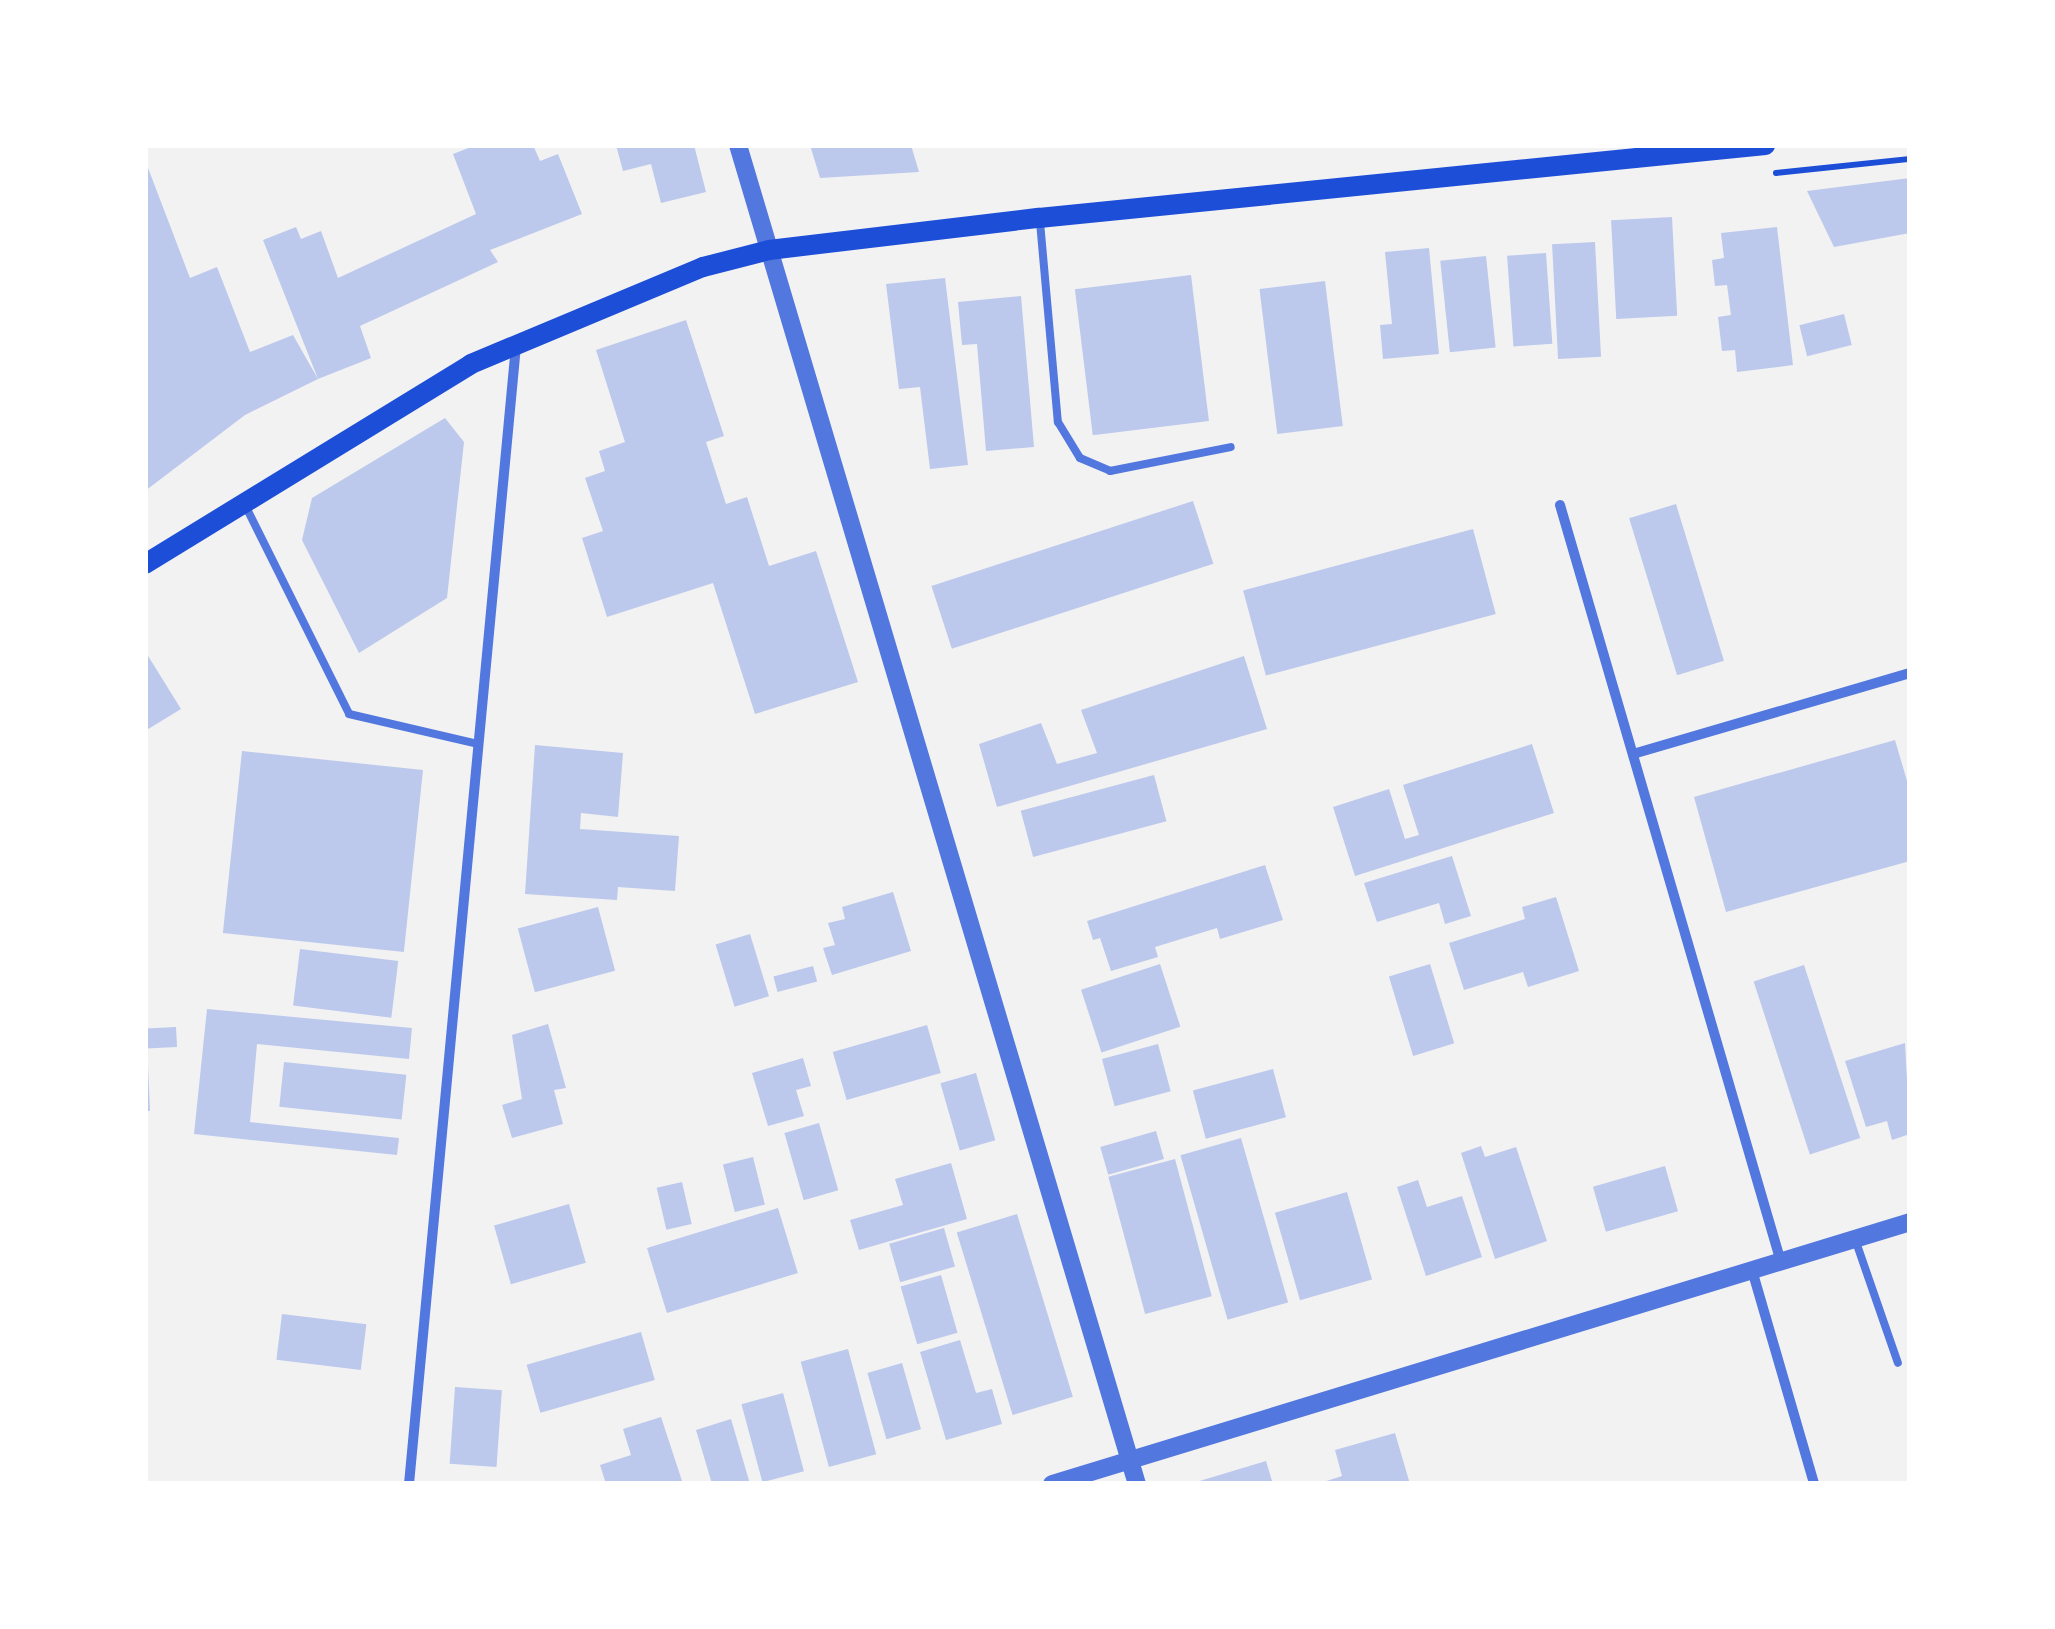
<!DOCTYPE html>
<style>
body{margin:0}
#map{position:relative;width:2055px;height:1629px;overflow:hidden;background:#f2f2f2;font-family:Poppins,sans-serif}
div>[style]{position:absolute}
[style*='--x']{left:calc(var(--x)*1px);top:calc(var(--y)*1px);width:calc(var(--w)*1px);rotate:calc(var(--a)*1deg)}
.building>*{inset:0;background:#bdc9ec;transform-origin:0 0}
.path>*{height:6px;margin:-3px;padding:0 3px;transform-origin:3px;border-radius:3px;background:#1d4ed8}
.service>*{height:8px;margin:-4px;padding:0 4px;transform-origin:4px;border-radius:4px;background:#5277de}
.minor>*{height:10px;margin:-5px;padding:0 5px;transform-origin:5px;border-radius:5px;background:#5277de}
.tertiary>*{height:18px;margin:-9px;padding:0 9px;transform-origin:9px;border-radius:9px;background:#5277de}
.secondary>*{height:20px;margin:-10px;padding:0 10px;transform-origin:10px;border-radius:10px;background:#1d4ed8}
span{translate:-50% -50%;white-space:nowrap;text-align:center;line-height:1.15;-webkit-text-stroke:8px #fff;paint-order:stroke}
.frame{position:absolute;inset:0;border:148px solid #fff;pointer-events:none}
</style>
<div id="map">
<div class="building">
<div style="clip-path:polygon(476px 145px,533px 145px,540px 161px,558px 154px,582px 214px,490px 250px,498px 262px,360px 326px,371px 358px,318px 379px,263px 240px,296px 227px,301px 239px,321px 231px,338px 278px,476px 214px,453px 154px)"></div>
<div style="clip-path:polygon(616px 145px,694px 145px,706px 192px,661px 203px,651px 164px,623px 171px)"></div>
<div style="clip-path:polygon(810px 145px,911px 145px,919px 172px,820px 178px)"></div>
<div style="clip-path:polygon(145px 160px,190px 278px,217px 267px,250px 352px,293px 335px,318px 379px,245px 415px,145px 491px)"></div>
<div style="clip-path:polygon(1910px 178px,1910px 233px,1834px 247px,1807px 191px)"></div>
<div style="left:1672px;top:217px;width:99px;height:61px;rotate:87deg"></div>
<div style="clip-path:polygon(1777px 227px,1793px 365px,1737px 372px,1735px 350px,1722px 351px,1718px 317px,1731px 315px,1727px 285px,1715px 286px,1712px 260px,1724px 258px,1721px 233px)"></div>
<div style="left:1595px;top:242px;width:115px;height:43px;rotate:87deg"></div>
<div style="clip-path:polygon(1429px 248px,1439px 354px,1383px 359px,1380px 325px,1392px 324px,1385px 252px)"></div>
<div style="left:1546px;top:253px;width:91px;height:39px;rotate:86deg"></div>
<div style="left:1486px;top:256px;width:92px;height:46px;rotate:84deg"></div>
<div style="left:1191px;top:275px;width:147px;height:117px;rotate:83deg"></div>
<div style="clip-path:polygon(945px 278px,968px 465px,930px 469px,920px 387px,899px 389px,886px 284px)"></div>
<div style="left:1325px;top:281px;width:146px;height:66px;rotate:83deg"></div>
<div style="clip-path:polygon(1021px 296px,1034px 447px,986px 451px,977px 344px,962px 345px,958px 302px)"></div>
<div style="left:1844px;top:314px;width:32px;height:46px;rotate:76deg"></div>
<div style="clip-path:polygon(686px 320px,724px 436px,706px 442px,726px 504px,747px 497px,769px 566px,816px 551px,858px 682px,755px 714px,713px 583px,607px 617px,582px 538px,603px 531px,585px 478px,605px 471px,599px 451px,625px 442px,596px 350px)"></div>
<div style="clip-path:polygon(445px 418px,464px 442px,447px 598px,359px 653px,302px 540px,312px 498px)"></div>
<div style="left:1193px;top:501px;width:66px;height:275px;rotate:72deg"></div>
<div style="left:1676px;top:504px;width:164px;height:49px;rotate:73deg"></div>
<div style="left:1473px;top:529px;width:88px;height:238px;rotate:75deg"></div>
<div style="clip-path:polygon(145px 651px,181px 709px,145px 731px)"></div>
<div style="clip-path:polygon(1244px 656px,1267px 729px,997px 807px,979px 744px,1041px 723px,1057px 764px,1097px 753px,1081px 710px)"></div>
<div style="clip-path:polygon(1895px 740px,1910px 791px,1910px 861px,1726px 912px,1694px 797px)"></div>
<div style="clip-path:polygon(1532px 744px,1554px 813px,1355px 876px,1333px 807px,1389px 789px,1405px 839px,1419px 835px,1403px 785px)"></div>
<div style="clip-path:polygon(535px 745px,623px 753px,618px 817px,581px 813px,580px 829px,679px 836px,675px 891px,618px 887px,617px 900px,525px 894px)"></div>
<div style="left:242px;top:751px;width:182px;height:183px;rotate:6deg"></div>
<div style="left:1154px;top:775px;width:48px;height:138px;rotate:75deg"></div>
<div style="clip-path:polygon(1452px 856px,1471px 916px,1445px 924px,1439px 903px,1377px 922px,1364px 883px)"></div>
<div style="clip-path:polygon(1265px 865px,1283px 920px,1220px 939px,1217px 928px,1155px 947px,1158px 957px,1111px 971px,1100px 938px,1093px 940px,1087px 921px)"></div>
<div style="clip-path:polygon(893px 892px,911px 951px,832px 975px,823px 948px,835px 945px,828px 923px,845px 919px,842px 907px)"></div>
<div style="clip-path:polygon(1556px 897px,1579px 971px,1528px 987px,1523px 972px,1464px 990px,1449px 943px,1525px 919px,1522px 907px)"></div>
<div style="left:598px;top:907px;width:66px;height:83px;rotate:75deg"></div>
<div style="left:750px;top:934px;width:65px;height:36px;rotate:73deg"></div>
<div style="left:300px;top:949px;width:99px;height:57px;rotate:7deg"></div>
<div style="left:1160px;top:964px;width:66px;height:83px;rotate:72deg"></div>
<div style="left:1430px;top:964px;width:83px;height:43px;rotate:73deg"></div>
<div style="left:1804px;top:965px;width:182px;height:53px;rotate:72deg"></div>
<div style="left:813px;top:966px;width:16px;height:41px;rotate:75deg"></div>
<div style="clip-path:polygon(207px 1009px,412px 1028px,409px 1059px,257px 1044px,250px 1122px,399px 1138px,397px 1155px,194px 1134px)"></div>
<div style="clip-path:polygon(548px 1024px,566px 1088px,554px 1090px,563px 1124px,512px 1138px,502px 1105px,522px 1099px,512px 1035px)"></div>
<div style="left:927px;top:1025px;width:50px;height:98px;rotate:74deg"></div>
<div style="left:176px;top:1027px;width:20px;height:31px;rotate:87deg"></div>
<div style="clip-path:polygon(1905px 1043px,1910px 1134px,1892px 1140px,1887px 1121px,1866px 1127px,1845px 1061px)"></div>
<div style="left:1158px;top:1044px;width:49px;height:58px;rotate:75deg"></div>
<div style="clip-path:polygon(803px 1058px,811px 1086px,796px 1090px,804px 1116px,768px 1126px,752px 1073px)"></div>
<div style="left:284px;top:1062px;width:123px;height:45px;rotate:6deg"></div>
<div style="clip-path:polygon(145px 1066px,148px 1066px,150px 1111px,145px 1111px)"></div>
<div style="left:1273px;top:1069px;width:50px;height:83px;rotate:75deg"></div>
<div style="left:976px;top:1073px;width:70px;height:37px;rotate:74deg"></div>
<div style="left:819px;top:1123px;width:70px;height:36px;rotate:74deg"></div>
<div style="left:1156px;top:1131px;width:29px;height:58px;rotate:74deg"></div>
<div style="left:1241px;top:1138px;width:171px;height:63px;rotate:74deg"></div>
<div style="clip-path:polygon(1481px 1146px,1485px 1157px,1516px 1147px,1547px 1241px,1495px 1259px,1461px 1153px)"></div>
<div style="left:753px;top:1157px;width:49px;height:31px;rotate:76deg"></div>
<div style="left:1175px;top:1159px;width:142px;height:69px;rotate:75deg"></div>
<div style="clip-path:polygon(951px 1163px,967px 1219px,859px 1250px,850px 1220px,903px 1205px,895px 1179px)"></div>
<div style="left:1665px;top:1166px;width:47px;height:75px;rotate:74deg"></div>
<div style="clip-path:polygon(1418px 1180px,1427px 1207px,1462px 1196px,1482px 1257px,1426px 1276px,1397px 1187px)"></div>
<div style="left:682px;top:1182px;width:43px;height:26px;rotate:77deg"></div>
<div style="left:1347px;top:1192px;width:91px;height:75px;rotate:74deg"></div>
<div style="left:569px;top:1204px;width:61px;height:78px;rotate:74deg"></div>
<div style="left:778px;top:1208px;width:68px;height:137px;rotate:73deg"></div>
<div style="left:1017px;top:1214px;width:191px;height:63px;rotate:73deg"></div>
<div style="left:944px;top:1228px;width:40px;height:57px;rotate:74deg"></div>
<div style="left:941px;top:1275px;width:60px;height:42px;rotate:74deg"></div>
<div style="left:282px;top:1314px;width:85px;height:46px;rotate:7deg"></div>
<div style="left:641px;top:1332px;width:50px;height:119px;rotate:74deg"></div>
<div style="clip-path:polygon(960px 1340px,976px 1393px,992px 1389px,1002px 1424px,946px 1440px,920px 1352px)"></div>
<div style="left:848px;top:1349px;width:109px;height:49px;rotate:75deg"></div>
<div style="left:902px;top:1363px;width:69px;height:36px;rotate:74deg"></div>
<div style="left:455px;top:1387px;width:47px;height:77px;rotate:4deg"></div>
<div style="left:783px;top:1393px;width:81px;height:43px;rotate:75deg"></div>
<div style="clip-path:polygon(661px 1417px,683px 1484px,606px 1484px,600px 1465px,631px 1455px,623px 1429px)"></div>
<div style="clip-path:polygon(731px 1419px,750px 1484px,712px 1484px,696px 1430px)"></div>
<div style="clip-path:polygon(1395px 1433px,1410px 1484px,1317px 1484px,1342px 1476px,1335px 1450px)"></div>
<div style="clip-path:polygon(1266px 1461px,1273px 1484px,1193px 1484px,1193px 1483px)"></div>
</div>
<div class="path">
<div style="--x:1776;--y:173;--w:135;--a:-6"></div>
</div>
<div class="service">
<div style="--x:1040;--y:222;--w:201;--a:84.9"></div>
<div style="--x:1058;--y:422;--w:42;--a:58.6"></div>
<div style="--x:1080;--y:458;--w:33;--a:23"></div>
<div style="--x:1110;--y:471;--w:123;--a:-11.2"></div>
<div style="--x:245;--y:505;--w:233;--a:63.5"></div>
<div style="--x:349;--y:714;--w:132;--a:13.1"></div>
<div style="--x:1855;--y:1239;--w:131;--a:70.9"></div>
</div>
<div class="minor">
<div style="--x:1560;--y:505;--w:789;--a:73.73"></div>
<div style="--x:1633;--y:754;--w:289;--a:-16.3"></div>
<div style="--x:1752;--y:1270;--w:223;--a:73.8"></div>
<div style="--x:409;--y:1484;--w:1144;--a:-84.63"></div>
</div>
<div class="tertiary">
<div style="--x:738;--y:145;--w:1397;--a:73.41"></div>
<div style="--x:1052;--y:1484;--w:897;--a:-16.98"></div>
</div>
<div class="secondary">
<div style="--x:145;--y:564;--w:382;--a:-31.5"></div>
<div style="--x:471;--y:364;--w:251;--a:-22.7"></div>
<div style="--x:703;--y:267;--w:68;--a:-14.4"></div>
<div style="--x:769;--y:250;--w:272;--a:-6.8"></div>
<div style="--x:1039;--y:218;--w:730;--a:-5.74"></div>
</div>
<div class="frame"></div>
</div>
